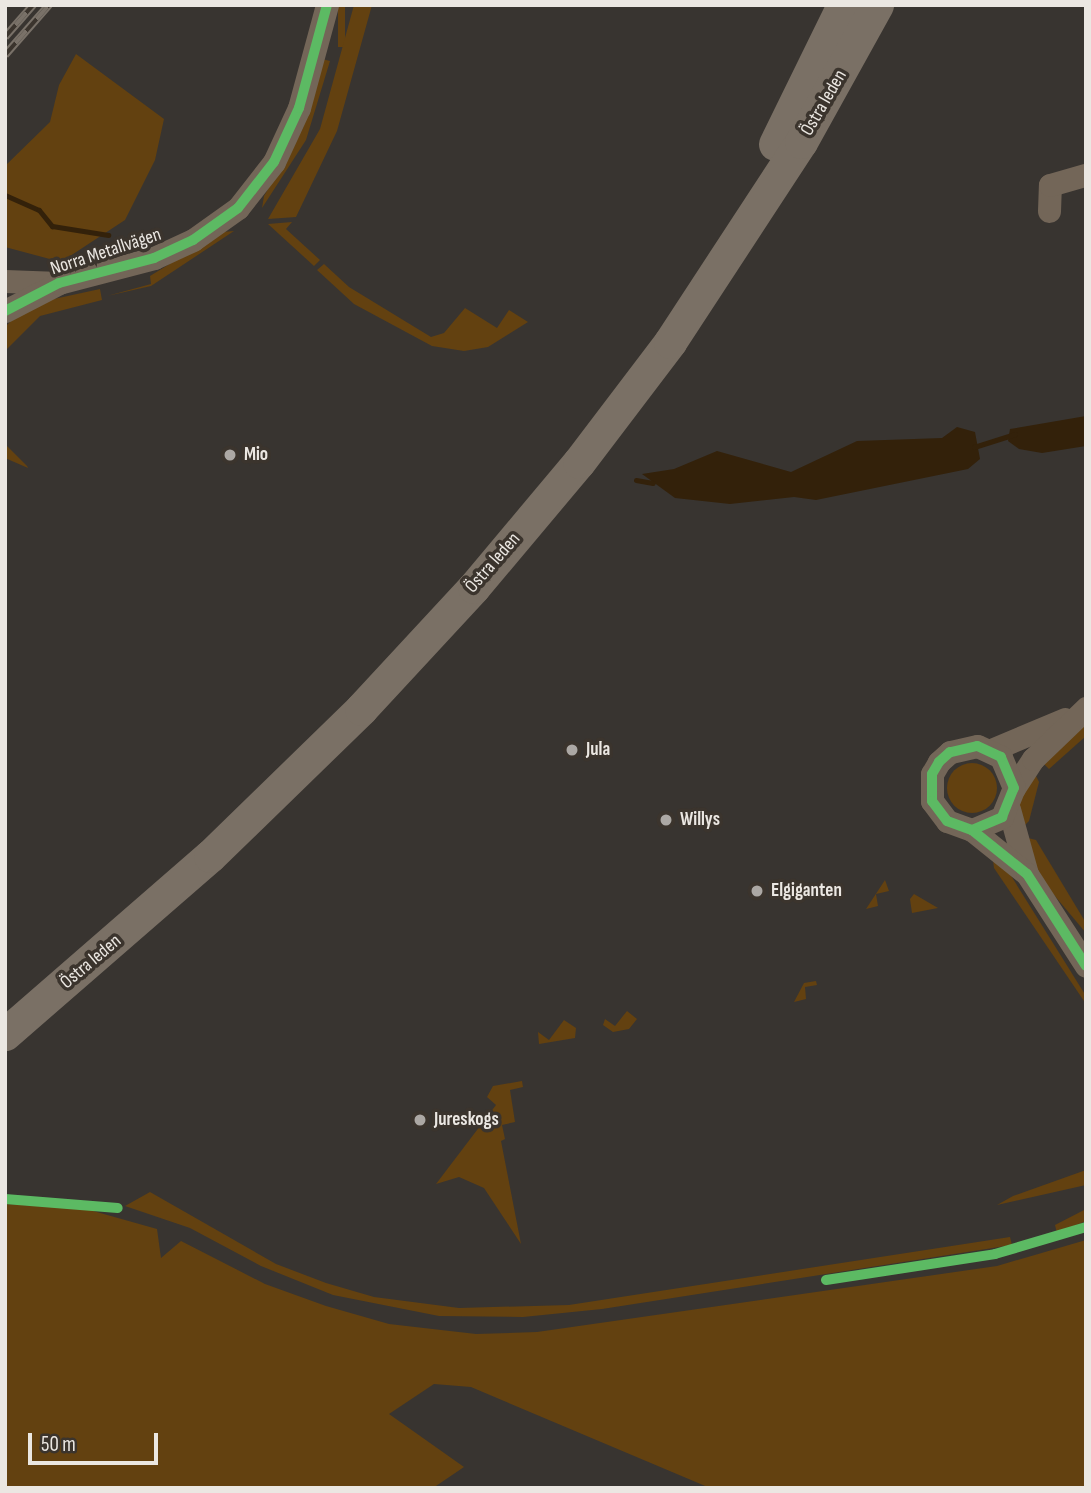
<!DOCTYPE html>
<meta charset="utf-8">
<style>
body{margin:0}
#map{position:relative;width:1091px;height:1493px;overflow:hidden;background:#383430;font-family:"Sofia Sans Condensed",sans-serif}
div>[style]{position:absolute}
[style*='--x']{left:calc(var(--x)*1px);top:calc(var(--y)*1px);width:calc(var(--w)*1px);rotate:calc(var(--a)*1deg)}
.green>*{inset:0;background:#634110;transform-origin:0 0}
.round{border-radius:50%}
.water>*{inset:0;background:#33210a}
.stream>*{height:5px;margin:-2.5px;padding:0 2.5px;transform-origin:2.5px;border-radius:2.5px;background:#33210a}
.minor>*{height:23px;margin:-11.5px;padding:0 11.5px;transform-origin:11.5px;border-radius:11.5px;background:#736658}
.highway>*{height:33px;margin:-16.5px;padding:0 16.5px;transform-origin:16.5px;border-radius:16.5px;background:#7a7065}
.rail>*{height:8px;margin-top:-4px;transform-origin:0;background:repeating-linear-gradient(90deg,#3b342d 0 16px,#797168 0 32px);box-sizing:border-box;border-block:2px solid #797168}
.cycleway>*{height:10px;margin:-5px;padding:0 5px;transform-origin:5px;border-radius:5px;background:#5cba63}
.dots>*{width:19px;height:19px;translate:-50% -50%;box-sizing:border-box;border:4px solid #3b342d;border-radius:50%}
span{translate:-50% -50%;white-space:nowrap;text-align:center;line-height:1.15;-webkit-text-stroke:7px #3b342d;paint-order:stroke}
.street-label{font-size:19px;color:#ebe7e2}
.poi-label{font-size:19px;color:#ebe7e2;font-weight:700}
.left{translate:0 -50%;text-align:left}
.frame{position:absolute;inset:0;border:7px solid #ebe7e2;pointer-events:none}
.scale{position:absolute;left:28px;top:1433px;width:130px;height:32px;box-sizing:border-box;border:4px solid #ebe7e2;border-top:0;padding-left:9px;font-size:21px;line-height:24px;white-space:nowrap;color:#ebe7e2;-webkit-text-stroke:5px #3b342d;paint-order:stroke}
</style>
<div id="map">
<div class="green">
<div style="left:338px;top:5px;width:7px;height:42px"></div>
<div style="clip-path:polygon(354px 5px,372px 5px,337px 131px,296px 217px,268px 219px,320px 129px)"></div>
<div style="clip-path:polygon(76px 54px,164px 119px,155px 160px,125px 220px,61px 262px,5px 247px,5px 166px,50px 122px,59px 85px)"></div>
<div style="clip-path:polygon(322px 59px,330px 61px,306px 140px,262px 208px,264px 196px,303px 128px)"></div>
<div style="clip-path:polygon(292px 222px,286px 229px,320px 260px,314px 266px,268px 224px)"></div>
<div style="clip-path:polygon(234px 231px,151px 286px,107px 296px,151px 284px,150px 276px,222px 232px)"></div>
<div style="clip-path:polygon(324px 264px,349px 287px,431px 337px,444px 333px,465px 308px,497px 328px,509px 310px,528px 322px,488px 347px,464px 351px,432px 346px,354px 304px,317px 270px)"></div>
<div style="clip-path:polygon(100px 289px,102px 300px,40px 316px,5px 351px,5px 327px,13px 319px,40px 302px)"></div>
<div style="clip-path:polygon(5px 444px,27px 466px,28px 468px,5px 458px)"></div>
<div style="clip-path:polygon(1086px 720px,1086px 736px,1049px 769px,1040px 760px)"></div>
<div class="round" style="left:947px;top:763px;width:50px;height:50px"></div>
<div style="clip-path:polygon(1033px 770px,1039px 782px,1029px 821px,1020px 830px,1017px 806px)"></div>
<div style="clip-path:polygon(1028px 838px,1036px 840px,1086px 923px,1086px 933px,1049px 889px,1031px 858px)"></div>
<div style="clip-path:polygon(993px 860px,1005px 866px,1086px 996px,1086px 1004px,994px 868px)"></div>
<div style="clip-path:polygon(885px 880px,889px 891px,876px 894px,878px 906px,866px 909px)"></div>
<div style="clip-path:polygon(914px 894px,938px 908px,912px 913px,910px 899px)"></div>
<div style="clip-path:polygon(816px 981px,817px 985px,805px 987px,806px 999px,794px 1002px,804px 983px)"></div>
<div style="clip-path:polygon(627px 1011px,637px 1019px,629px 1029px,613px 1032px,603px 1025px,605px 1019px,615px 1026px)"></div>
<div style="clip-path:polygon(564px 1020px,576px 1028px,575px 1038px,539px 1044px,538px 1032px,549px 1040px)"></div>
<div style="clip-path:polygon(522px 1081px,523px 1087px,510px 1090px,515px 1122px,502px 1125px,505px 1139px,501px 1141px,521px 1244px,484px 1188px,459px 1177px,436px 1184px,496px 1105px,487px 1097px,493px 1086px)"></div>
<div style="clip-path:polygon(1086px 1170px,1086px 1185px,997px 1205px,1013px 1196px)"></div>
<div style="clip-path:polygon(150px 1192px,276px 1264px,326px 1283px,374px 1297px,459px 1308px,569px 1305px,1010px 1237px,1012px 1245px,602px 1309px,523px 1317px,439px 1316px,333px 1295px,261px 1266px,190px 1228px,125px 1206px)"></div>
<div style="clip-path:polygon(5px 1204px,86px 1209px,157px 1229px,161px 1258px,181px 1241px,265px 1284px,326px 1306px,389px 1324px,476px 1334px,537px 1332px,997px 1266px,1086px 1240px,1086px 1488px,710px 1488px,471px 1387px,434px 1384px,389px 1414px,464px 1467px,433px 1488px,5px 1488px)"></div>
<div style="clip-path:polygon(1086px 1209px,1086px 1221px,1057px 1233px,1055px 1225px)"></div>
</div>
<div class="water">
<div style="clip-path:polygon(1086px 416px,1086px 446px,1042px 453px,1019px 449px,1008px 441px,1010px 429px)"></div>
<div style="clip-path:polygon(957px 427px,975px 432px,980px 459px,968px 469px,816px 500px,794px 497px,730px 504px,675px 498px,642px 474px,674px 469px,717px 451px,791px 472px,857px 441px,942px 438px)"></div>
</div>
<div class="stream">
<div style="--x:5;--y:195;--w:37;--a:24"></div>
<div style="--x:39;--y:210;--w:21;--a:51"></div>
<div style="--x:52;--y:226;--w:57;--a:9.1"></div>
<div style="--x:974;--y:447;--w:43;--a:-17.6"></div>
<div style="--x:636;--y:480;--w:17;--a:10"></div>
</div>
<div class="minor">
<div style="--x:1049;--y:211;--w:26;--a:-88"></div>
<div style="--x:1050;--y:185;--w:37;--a:-16"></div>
<div style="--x:5;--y:281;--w:54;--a:2.1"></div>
<div style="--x:5;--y:311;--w:61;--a:-27.4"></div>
<div style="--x:59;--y:283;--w:98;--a:-14.7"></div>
<div style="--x:154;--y:258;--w:43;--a:-24.8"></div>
<div style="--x:193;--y:240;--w:55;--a:-35.4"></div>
<div style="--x:238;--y:208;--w:58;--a:-52"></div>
<div style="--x:274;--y:162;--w:60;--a:-65.2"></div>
<div style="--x:299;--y:108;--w:107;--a:-74.8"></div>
<div style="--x:991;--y:750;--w:80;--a:-22.7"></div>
<div style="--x:1014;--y:788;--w:35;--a:-57"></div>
<div style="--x:1033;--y:759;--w:74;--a:-43.9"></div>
<div style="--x:1009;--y:809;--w:67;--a:74.5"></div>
<div style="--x:972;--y:830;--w:33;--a:-23"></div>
<div style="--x:1002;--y:817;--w:31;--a:-68"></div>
<div style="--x:1014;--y:788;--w:34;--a:-113"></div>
<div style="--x:1001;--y:757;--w:26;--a:-155"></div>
<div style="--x:977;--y:746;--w:28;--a:167"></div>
<div style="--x:950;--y:752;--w:15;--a:138"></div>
<div style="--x:939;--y:762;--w:14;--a:120"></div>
<div style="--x:932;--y:774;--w:27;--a:90"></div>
<div style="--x:932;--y:801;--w:25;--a:53"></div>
<div style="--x:947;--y:821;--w:27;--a:20"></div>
<div style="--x:972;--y:830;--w:70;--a:38.7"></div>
<div style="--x:1027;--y:874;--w:109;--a:57.3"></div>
</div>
<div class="highway">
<div style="--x:775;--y:144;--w:155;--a:-63.9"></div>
<div style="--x:5;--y:1034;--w:271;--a:-41"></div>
<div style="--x:210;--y:856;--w:211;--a:-44.2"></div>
<div style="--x:361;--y:709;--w:166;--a:-47.2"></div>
<div style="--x:474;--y:587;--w:163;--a:-50"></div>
<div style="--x:579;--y:462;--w:151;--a:-52.8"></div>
<div style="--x:670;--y:342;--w:239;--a:-56.8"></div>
<div style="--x:801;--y:142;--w:157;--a:-61"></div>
</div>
<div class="rail">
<div style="--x:5;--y:37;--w:43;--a:-48.8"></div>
<div style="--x:5;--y:55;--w:67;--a:-48.7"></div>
</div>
<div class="cycleway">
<div style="--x:5;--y:311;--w:61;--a:-27.4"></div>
<div style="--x:59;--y:283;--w:98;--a:-14.7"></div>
<div style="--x:154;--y:258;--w:43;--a:-24.8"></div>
<div style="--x:193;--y:240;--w:55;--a:-35.4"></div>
<div style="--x:238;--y:208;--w:58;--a:-52"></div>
<div style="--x:274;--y:162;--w:60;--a:-65.2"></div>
<div style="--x:299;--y:108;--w:107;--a:-74.8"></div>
<div style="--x:972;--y:830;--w:33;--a:-23"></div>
<div style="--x:1002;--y:817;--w:31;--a:-68"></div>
<div style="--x:1014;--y:788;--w:34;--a:-113"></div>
<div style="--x:1001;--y:757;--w:26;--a:-155"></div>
<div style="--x:977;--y:746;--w:28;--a:167"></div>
<div style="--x:950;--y:752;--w:15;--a:138"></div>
<div style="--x:939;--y:762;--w:14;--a:120"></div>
<div style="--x:932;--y:774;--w:27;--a:90"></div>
<div style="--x:932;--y:801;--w:25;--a:53"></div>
<div style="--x:947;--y:821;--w:27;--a:20"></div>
<div style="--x:972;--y:830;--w:70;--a:38.7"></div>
<div style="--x:1027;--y:874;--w:109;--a:57.3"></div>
<div style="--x:5;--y:1199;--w:113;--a:4.6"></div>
<div style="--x:826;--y:1280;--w:171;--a:-8.7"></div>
<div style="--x:995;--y:1254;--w:95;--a:-16.5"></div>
</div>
<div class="dots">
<div style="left:230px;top:455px;background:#aca8a4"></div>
<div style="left:572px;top:750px;background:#aca8a4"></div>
<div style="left:666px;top:820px;background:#aca8a4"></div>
<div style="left:757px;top:891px;background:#aca8a4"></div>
<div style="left:420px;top:1120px;background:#aca8a4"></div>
</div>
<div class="street-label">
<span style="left:824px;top:103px;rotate:-60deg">Östra leden</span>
<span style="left:106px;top:252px;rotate:-18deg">Norra Metallvägen</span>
<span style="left:493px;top:563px;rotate:-49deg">Östra leden</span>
<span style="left:91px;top:962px;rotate:-40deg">Östra leden</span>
</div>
<div class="poi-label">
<span class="left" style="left:244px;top:455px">Mio</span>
<span class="left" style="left:586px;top:750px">Jula</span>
<span class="left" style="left:680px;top:820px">Willys</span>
<span class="left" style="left:771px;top:891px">Elgiganten</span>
<span class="left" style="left:434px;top:1120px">Jureskogs</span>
</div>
<div class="frame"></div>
<div class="scale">50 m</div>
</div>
